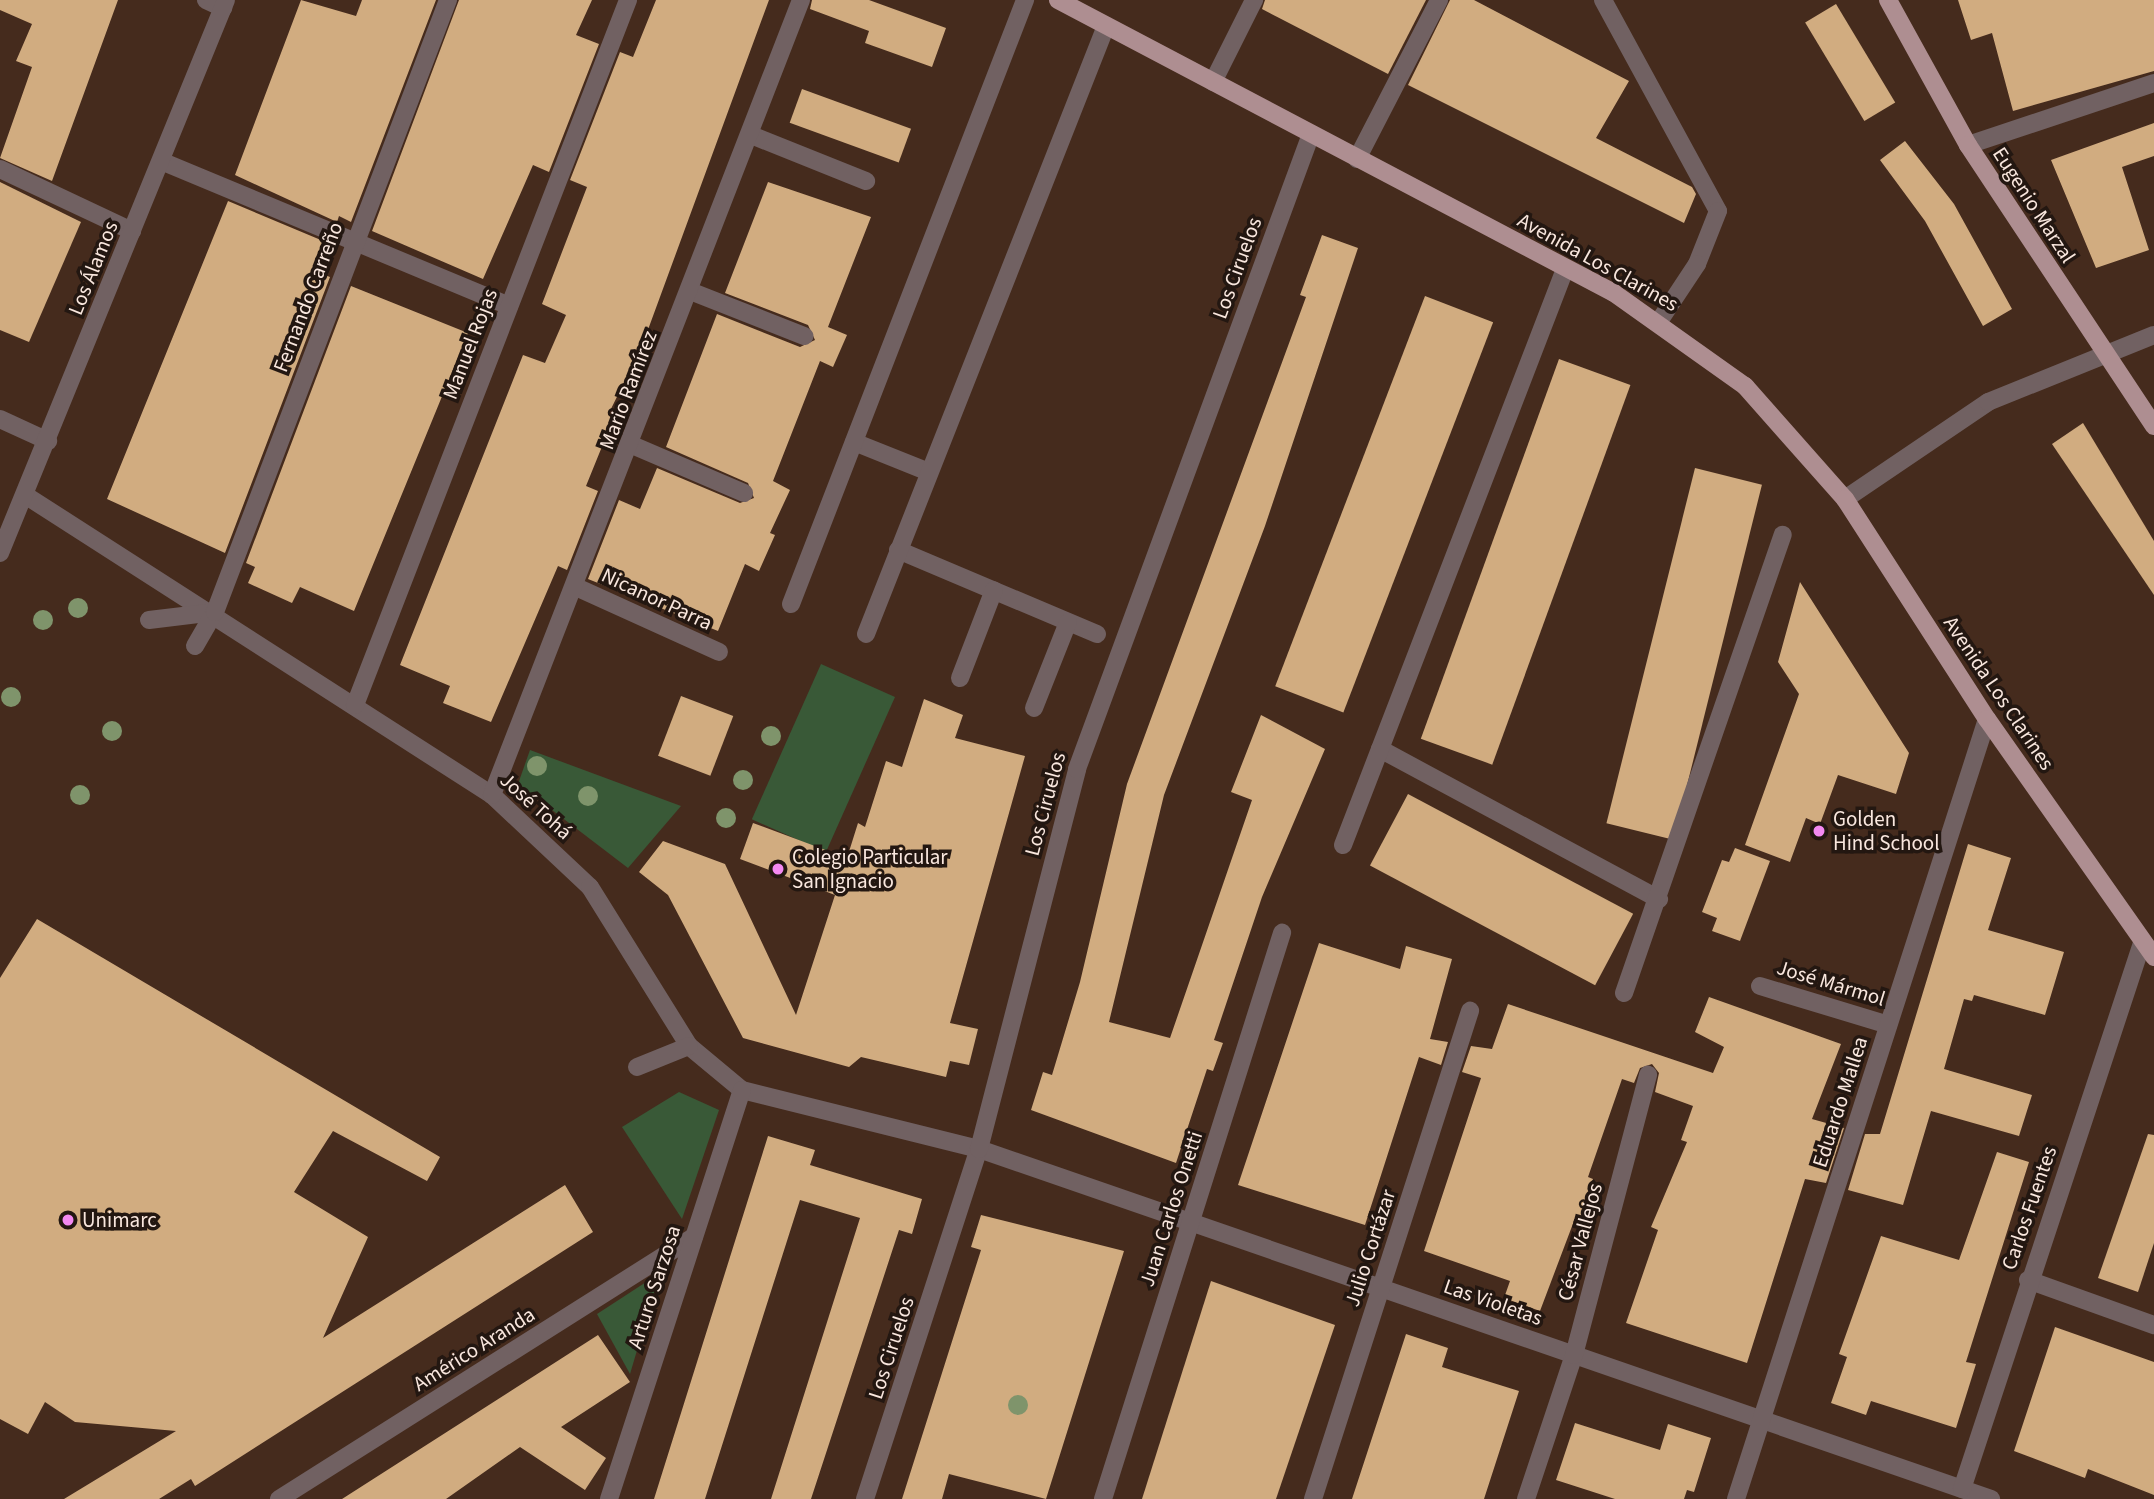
<!DOCTYPE html>
<meta charset="utf-8">
<style>
body{margin:0}
#map{position:relative;width:2154px;height:1499px;overflow:hidden;background:#452b1d;font-family:"Source Sans 3",sans-serif}
div>[style]{position:absolute}
[style*='--x']{left:calc(var(--x)*1px);top:calc(var(--y)*1px);width:calc(var(--w)*1px);rotate:calc(var(--a)*1deg)}
.green>*{inset:0;background:#395937;transform-origin:0 0}
.building>*{inset:0;background:#d1ac80;transform-origin:0 0}
.minor>*{height:18px;margin:-9px;padding:0 9px;transform-origin:9px;border-radius:9px;background:#716162}
.major>*{height:18px;margin:-9px;padding:0 9px;transform-origin:9px;border-radius:9px;background:#ae8e91}
.trees>*{width:20px;height:20px;margin:-10px;border-radius:50%;background:#7f946b}
.dots>*{width:19px;height:19px;translate:-50% -50%;box-sizing:border-box;border:4px solid #231711;border-radius:50%}
span{translate:-50% -50%;white-space:nowrap;text-align:center;line-height:1.15;-webkit-text-stroke:7px #231711;paint-order:stroke}
.street-label{font-size:21px;color:#f9e7de}
.poi-label{font-size:21px;color:#f9e7de}
.left{translate:0 -50%;text-align:left}
</style>
<div id="map">
<div class="green">
<div style="left:821px;top:664px;width:81px;height:170px;rotate:24deg"></div>
<div style="clip-path:polygon(530px 750px,681px 806px,628px 868px,518px 784px)"></div>
<div style="clip-path:polygon(679px 1092px,719px 1110px,682px 1219px,622px 1127px)"></div>
<div style="clip-path:polygon(660px 1273px,630px 1374px,597px 1314px)"></div>
</div>
<div class="building">
<div style="clip-path:polygon(0 0,118px 0,52px 181px,0 158px,32px 67px,16px 61px,32px 24px,0 10px)"></div>
<div style="clip-path:polygon(301px 0,356px 16px,362px 0,436px 0,351px 222px,339px 216px,337px 222px,235px 175px)"></div>
<div style="clip-path:polygon(459px 0,592px 0,576px 35px,599px 44px,549px 172px,533px 165px,483px 279px,372px 231px)"></div>
<div style="clip-path:polygon(656px 0,769px 0,642px 346px,608px 415px,614px 417px,586px 486px,598px 491px,567px 570px,558px 566px,491px 722px,443px 703px,450px 686px,400px 665px,523px 355px,545px 363px,566px 315px,542px 304px,587px 187px,570px 180px,620px 52px,633px 57px)"></div>
<div style="clip-path:polygon(812px 0,869px 0,946px 28px,932px 67px,865px 43px,869px 31px,810px 9px)"></div>
<div style="clip-path:polygon(1265px 0,1426px 0,1388px 74px,1262px 9px)"></div>
<div style="clip-path:polygon(1450px 0,1474px 0,1629px 81px,1596px 138px,1692px 187px,1696px 194px,1684px 223px,1408px 85px)"></div>
<div style="clip-path:polygon(1958px 0,2154px 0,2154px 71px,2013px 111px,1992px 33px,1971px 40px)"></div>
<div style="left:1836px;top:4px;width:115px;height:36px;rotate:59deg"></div>
<div style="left:802px;top:89px;width:116px;height:36px;rotate:20deg"></div>
<div style="clip-path:polygon(2154px 123px,2154px 156px,2122px 167px,2149px 250px,2096px 268px,2051px 160px)"></div>
<div style="clip-path:polygon(1905px 141px,1954px 204px,2012px 309px,1983px 326px,1925px 221px,1880px 160px)"></div>
<div style="clip-path:polygon(0 182px,81px 222px,29px 342px,0 330px)"></div>
<div style="clip-path:polygon(768px 182px,871px 217px,828px 327px,847px 335px,833px 367px,820px 361px,773px 481px,790px 490px,770px 533px,775px 535px,759px 571px,745px 564px,718px 631px,588px 579px,619px 500px,640px 509px,657px 468px,740px 503px,754px 498px,748px 483px,666px 447px,717px 314px,800px 347px,815px 340px,808px 325px,725px 293px)"></div>
<div style="clip-path:polygon(228px 201px,328px 243px,317px 272px,330px 277px,225px 553px,107px 499px)"></div>
<div style="clip-path:polygon(1322px 235px,1358px 248px,1265px 526px,1164px 795px,1109px 1022px,1170px 1038px,1252px 800px,1231px 792px,1261px 715px,1325px 749px,1262px 897px,1214px 1040px,1223px 1043px,1213px 1071px,1207px 1069px,1176px 1163px,1031px 1110px,1043px 1072px,1052px 1075px,1080px 982px,1127px 784px,1306px 297px,1300px 295px)"></div>
<div style="clip-path:polygon(351px 286px,468px 333px,354px 611px,300px 587px,292px 603px,248px 583px,255px 567px,246px 563px)"></div>
<div style="left:1425px;top:296px;width:73px;height:418px;rotate:21deg"></div>
<div style="left:1559px;top:359px;width:76px;height:404px;rotate:20deg"></div>
<div style="clip-path:polygon(2083px 423px,2154px 541px,2154px 595px,2052px 444px)"></div>
<div style="left:1695px;top:468px;width:69px;height:366px;rotate:14deg"></div>
<div style="clip-path:polygon(1800px 582px,1909px 753px,1896px 794px,1838px 775px,1820px 824px,1806px 818px,1790px 862px,1745px 845px,1799px 694px,1778px 662px)"></div>
<div style="left:681px;top:696px;width:56px;height:64px;rotate:21deg"></div>
<div style="clip-path:polygon(924px 699px,963px 715px,955px 738px,1025px 756px,950px 1023px,978px 1029px,969px 1065px,950px 1061px,946px 1077px,861px 1057px,849px 1067px,743px 1038px,668px 895px,639px 872px,663px 841px,725px 864px,796px 1015px,835px 895px,740px 859px,753px 823px,847px 858px,858px 823px,865px 827px,886px 761px,902px 767px)"></div>
<div style="left:1408px;top:794px;width:255px;height:81px;rotate:28deg"></div>
<div style="clip-path:polygon(1968px 844px,2011px 858px,1988px 930px,2064px 952px,2045px 1015px,1974px 995px,1972px 1001px,1964px 999px,1944px 1069px,2032px 1095px,2019px 1136px,1931px 1111px,1903px 1205px,1848px 1190px,1865px 1134px,1880px 1134px)"></div>
<div style="clip-path:polygon(1735px 848px,1770px 861px,1740px 941px,1712px 931px,1717px 918px,1702px 912px,1722px 860px,1729px 862px)"></div>
<div style="clip-path:polygon(37px 919px,440px 1157px,427px 1181px,333px 1131px,294px 1192px,368px 1237px,323px 1338px,565px 1185px,593px 1232px,195px 1486px,191px 1479px,159px 1499px,64px 1499px,176px 1431px,75px 1422px,45px 1402px,28px 1434px,0 1419px,0 978px)"></div>
<div style="clip-path:polygon(1319px 943px,1400px 969px,1406px 946px,1452px 959px,1430px 1039px,1448px 1042px,1441px 1065px,1419px 1057px,1365px 1225px,1238px 1185px)"></div>
<div style="clip-path:polygon(1709px 997px,1841px 1044px,1812px 1119px,1844px 1128px,1826px 1183px,1805px 1179px,1747px 1363px,1626px 1323px,1658px 1230px,1651px 1227px,1687px 1142px,1681px 1140px,1693px 1106px,1655px 1092px,1659px 1073px,1652px 1064px,1640px 1068px,1634px 1083px,1622px 1079px,1588px 1177px,1593px 1179px,1580px 1223px,1574px 1221px,1540px 1311px,1504px 1298px,1510px 1281px,1424px 1251px,1481px 1078px,1462px 1072px,1471px 1046px,1492px 1049px,1508px 1004px,1713px 1073px,1724px 1047px,1695px 1032px)"></div>
<div style="clip-path:polygon(2148px 1134px,2154px 1135px,2154px 1243px,2138px 1292px,2098px 1278px)"></div>
<div style="clip-path:polygon(768px 1136px,815px 1150px,810px 1165px,922px 1199px,912px 1234px,899px 1230px,811px 1499px,771px 1499px,860px 1218px,800px 1200px,705px 1499px,654px 1499px)"></div>
<div style="clip-path:polygon(1997px 1152px,2029px 1162px,1966px 1362px,1976px 1364px,1956px 1428px,1871px 1401px,1866px 1415px,1831px 1403px,1847px 1357px,1839px 1354px,1881px 1236px,1959px 1260px)"></div>
<div style="clip-path:polygon(981px 1215px,1124px 1251px,1046px 1499px,949px 1474px,942px 1499px,902px 1499px,981px 1250px,971px 1247px)"></div>
<div style="clip-path:polygon(1211px 1281px,1335px 1325px,1276px 1499px,1142px 1499px)"></div>
<div style="clip-path:polygon(2055px 1327px,2154px 1362px,2154px 1495px,2088px 1469px,2085px 1478px,2014px 1451px)"></div>
<div style="clip-path:polygon(1406px 1334px,1448px 1348px,1442px 1367px,1519px 1391px,1484px 1499px,1352px 1499px)"></div>
<div style="clip-path:polygon(598px 1335px,630px 1382px,561px 1427px,606px 1458px,585px 1490px,520px 1447px,446px 1499px,342px 1499px)"></div>
<div style="clip-path:polygon(1575px 1423px,1660px 1450px,1668px 1424px,1711px 1438px,1694px 1492px,1687px 1490px,1684px 1499px,1615px 1499px,1556px 1480px)"></div>
</div>
<div class="minor">
<div style="--x:206;--y:0;--w:19;--a:25"></div>
<div style="--x:1603;--y:0;--w:240;--a:61.4"></div>
<div style="--x:1718;--y:211;--w:57;--a:111.6"></div>
<div style="--x:1697;--y:264;--w:67;--a:123.5"></div>
<div style="--x:1213;--y:82;--w:92;--a:-63.4"></div>
<div style="--x:751;--y:135;--w:124;--a:21.8"></div>
<div style="--x:1968;--y:145;--w:196;--a:-18.4"></div>
<div style="--x:1357;--y:159;--w:179;--a:-62.7"></div>
<div style="--x:161;--y:161;--w:377;--a:22.6"></div>
<div style="--x:0;--y:169;--w:146;--a:25.2"></div>
<div style="--x:690;--y:291;--w:123;--a:21.5"></div>
<div style="--x:0;--y:419;--w:53;--a:24.6"></div>
<div style="--x:854;--y:442;--w:81;--a:21.8"></div>
<div style="--x:632;--y:445;--w:122;--a:23.2"></div>
<div style="--x:25;--y:495;--w:555;--a:32.72"></div>
<div style="--x:492;--y:795;--w:134;--a:43.2"></div>
<div style="--x:590;--y:887;--w:187;--a:58.1"></div>
<div style="--x:689;--y:1046;--w:69;--a:39.7"></div>
<div style="--x:742;--y:1090;--w:244;--a:14"></div>
<div style="--x:979;--y:1149;--w:1071;--a:19.08"></div>
<div style="--x:1845;--y:499;--w:173;--a:-34.1"></div>
<div style="--x:1988;--y:402;--w:179;--a:-22"></div>
<div style="--x:898;--y:550;--w:216;--a:22.9"></div>
<div style="--x:0;--y:553;--w:597;--a:-67.77"></div>
<div style="--x:576;--y:587;--w:157;--a:24.4"></div>
<div style="--x:791;--y:604;--w:648;--a:-68.82"></div>
<div style="--x:149;--y:620;--w:66;--a:-6.9"></div>
<div style="--x:866;--y:634;--w:654;--a:-68.46"></div>
<div style="--x:195;--y:646;--w:39;--a:-60"></div>
<div style="--x:215;--y:612;--w:655;--a:-69.16"></div>
<div style="--x:960;--y:678;--w:94;--a:-68.9"></div>
<div style="--x:355;--y:705;--w:756;--a:-68.83"></div>
<div style="--x:1034;--y:708;--w:92;--a:-68.4"></div>
<div style="--x:1380;--y:749;--w:317;--a:28.3"></div>
<div style="--x:492;--y:795;--w:853;--a:-68.76"></div>
<div style="--x:1343;--y:845;--w:617;--a:-68.92"></div>
<div style="--x:1760;--y:986;--w:134;--a:16.9"></div>
<div style="--x:1624;--y:993;--w:485;--a:-70.9"></div>
<div style="--x:637;--y:1067;--w:56;--a:-22"></div>
<div style="--x:2028;--y:1280;--w:134;--a:19.7"></div>
<div style="--x:1962;--y:1489;--w:575;--a:-71.75"></div>
<div style="--x:279;--y:1499;--w:491;--a:-32.3"></div>
<div style="--x:609;--y:1499;--w:430;--a:-72"></div>
<div style="--x:865;--y:1499;--w:368;--a:-72"></div>
<div style="--x:979;--y:1149;--w:392;--a:-75.5"></div>
<div style="--x:1077;--y:769;--w:677;--a:-69.77"></div>
<div style="--x:1103;--y:1499;--w:594;--a:-72.45"></div>
<div style="--x:1313;--y:1499;--w:513;--a:-72.17"></div>
<div style="--x:1526;--y:1499;--w:152;--a:-71.6"></div>
<div style="--x:1574;--y:1355;--w:290;--a:-75.2"></div>
<div style="--x:1736;--y:1499;--w:819;--a:-72.16"></div>
</div>
<div class="major">
<div style="--x:1058;--y:0;--w:628;--a:27.79"></div>
<div style="--x:1614;--y:293;--w:161;--a:35.4"></div>
<div style="--x:1745;--y:386;--w:151;--a:48.5"></div>
<div style="--x:1845;--y:499;--w:262;--a:57.2"></div>
<div style="--x:1987;--y:719;--w:291;--a:54.9"></div>
<div style="--x:1888;--y:0;--w:166;--a:61.1"></div>
<div style="--x:1968;--y:145;--w:337;--a:56.5"></div>
</div>
<div class="trees">
<div style="left:78px;top:608px"></div>
<div style="left:43px;top:620px"></div>
<div style="left:11px;top:697px"></div>
<div style="left:112px;top:731px"></div>
<div style="left:771px;top:736px"></div>
<div style="left:537px;top:766px"></div>
<div style="left:743px;top:780px"></div>
<div style="left:80px;top:795px"></div>
<div style="left:588px;top:796px"></div>
<div style="left:726px;top:818px"></div>
<div style="left:1018px;top:1405px"></div>
</div>
<div class="dots">
<div style="left:1819px;top:831px;background:#f389f1"></div>
<div style="left:778px;top:869px;background:#f389f1"></div>
<div style="left:68px;top:1220px;background:#f389f1"></div>
</div>
<div class="street-label">
<span style="left:2034px;top:205px;rotate:57deg">Eugenio Marzal</span>
<span style="left:1598px;top:262px;rotate:29deg">Avenida Los Clarines</span>
<span style="left:93px;top:268px;rotate:-68deg">Los Álamos</span>
<span style="left:1237px;top:268px;rotate:-70deg">Los Ciruelos</span>
<span style="left:308px;top:297px;rotate:-69deg">Fernando Carreño</span>
<span style="left:470px;top:344px;rotate:-69deg">Manuel Rojas</span>
<span style="left:628px;top:390px;rotate:-69deg">Mario Ramírez</span>
<span style="left:657px;top:599px;rotate:25deg">Nicanor Parra</span>
<span style="left:1999px;top:693px;rotate:56deg">Avenida Los Clarines</span>
<span style="left:1045px;top:804px;rotate:-75deg">Los Ciruelos</span>
<span style="left:536px;top:806px;rotate:42deg">José Tohá</span>
<span style="left:1831px;top:983px;rotate:17deg">José Mármol</span>
<span style="left:1840px;top:1102px;rotate:-72deg">Eduardo Mallea</span>
<span style="left:2029px;top:1208px;rotate:-71deg">Carlos Fuentes</span>
<span style="left:1171px;top:1209px;rotate:-72deg">Juan Carlos Onetti</span>
<span style="left:1580px;top:1242px;rotate:-75deg">César Vallejos</span>
<span style="left:1370px;top:1248px;rotate:-72deg">Julio Cortázar</span>
<span style="left:654px;top:1287px;rotate:-72deg">Arturo Sarzosa</span>
<span style="left:1493px;top:1302px;rotate:19deg">Las Violetas</span>
<span style="left:891px;top:1348px;rotate:-72deg">Los Ciruelos</span>
<span style="left:474px;top:1349px;rotate:-32deg">Américo Aranda</span>
</div>
<div class="poi-label">
<span class="left" style="left:1833px;top:831px">Golden<br>Hind School</span>
<span class="left" style="left:792px;top:869px">Colegio Particular<br>San Ignacio</span>
<span class="left" style="left:82px;top:1220px">Unimarc</span>
</div>
</div>
